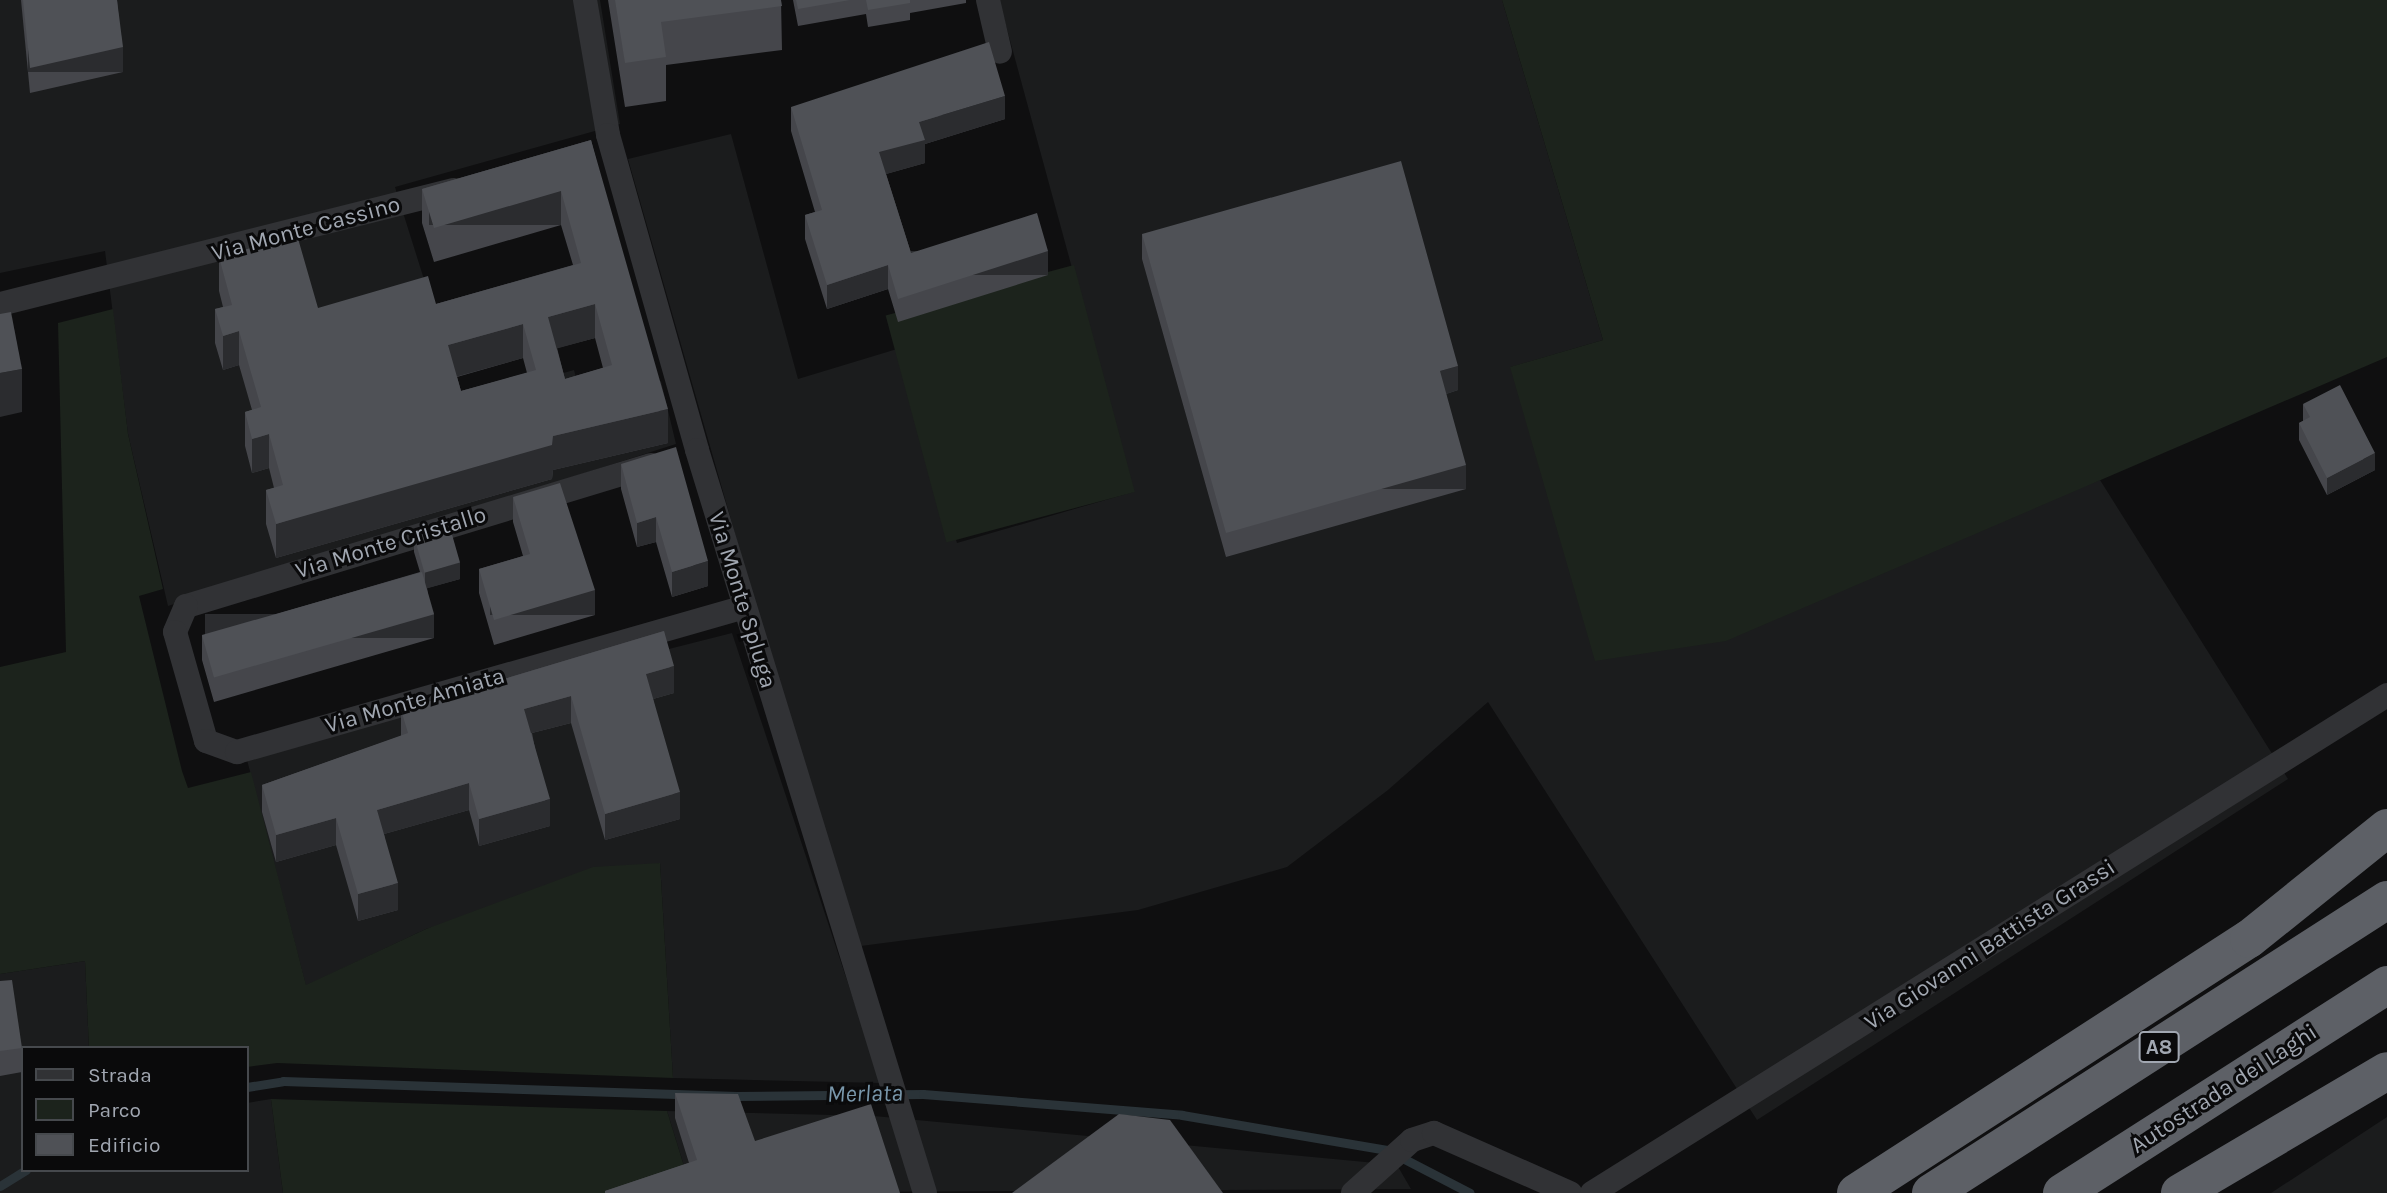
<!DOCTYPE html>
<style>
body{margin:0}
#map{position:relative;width:2387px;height:1193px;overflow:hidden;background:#0f0f10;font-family:Karla,sans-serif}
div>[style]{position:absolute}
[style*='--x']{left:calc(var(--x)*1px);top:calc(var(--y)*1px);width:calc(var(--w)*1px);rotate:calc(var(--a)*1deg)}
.built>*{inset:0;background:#1b1c1d}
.green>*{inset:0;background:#1c231c;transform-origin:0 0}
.stream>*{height:9px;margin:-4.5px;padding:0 4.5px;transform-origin:4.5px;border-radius:4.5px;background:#2a3338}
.minor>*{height:24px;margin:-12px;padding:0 12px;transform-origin:12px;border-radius:12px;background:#313235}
.motorway>*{height:38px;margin:-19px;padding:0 19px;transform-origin:19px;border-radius:19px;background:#5d6066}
.wall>*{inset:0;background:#45464b}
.shaded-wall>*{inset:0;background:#2b2c2f;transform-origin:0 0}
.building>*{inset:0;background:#4f5156;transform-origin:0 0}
span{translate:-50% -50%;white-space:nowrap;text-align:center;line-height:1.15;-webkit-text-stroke:6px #0a0a0b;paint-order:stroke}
.shield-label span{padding:2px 5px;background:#0a0a0b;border:2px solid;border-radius:5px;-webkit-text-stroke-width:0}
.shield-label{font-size:21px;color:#a1a7b1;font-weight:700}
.street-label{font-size:23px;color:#a1a7b1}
.water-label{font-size:24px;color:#7997ab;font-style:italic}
.legend{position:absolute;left:21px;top:1046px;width:228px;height:126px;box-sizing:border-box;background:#0a0a0b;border:2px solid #46494d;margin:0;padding:9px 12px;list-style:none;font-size:21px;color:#a1a7b1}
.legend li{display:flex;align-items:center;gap:14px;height:35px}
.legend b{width:35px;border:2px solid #46494d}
</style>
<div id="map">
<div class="built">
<div style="clip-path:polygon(0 0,600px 0,620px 124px,395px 187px,467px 416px,521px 385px,574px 370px,583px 402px,661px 381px,676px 444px,168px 606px,128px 434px,105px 251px,0 273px)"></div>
<div style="clip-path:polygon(999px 0,1502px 0,1603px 340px,1511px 367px,2023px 510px,2100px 480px,2288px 779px,1757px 1120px,1488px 702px,1388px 790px,1287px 867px,1138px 910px,853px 947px,628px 159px,731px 134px,798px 379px,897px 349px,957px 543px,1133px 492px)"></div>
<div style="clip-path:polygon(732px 633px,881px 1083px,673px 1078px,660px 863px,426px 929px,306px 986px,246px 756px)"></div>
<div style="clip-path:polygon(85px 961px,89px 1048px,23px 1048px,23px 1170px,247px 1170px,247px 1103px,271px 1099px,283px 1193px,0 1193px,0 974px)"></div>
<div style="clip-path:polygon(667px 1111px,874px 1116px,1397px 1165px,1411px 1189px,646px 1193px,688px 1179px)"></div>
<div style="clip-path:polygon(2387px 1117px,2387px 1193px,2271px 1193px)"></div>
</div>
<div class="green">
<div style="clip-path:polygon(1502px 0,2387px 0,2387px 357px,1726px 641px,1595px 661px,1510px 367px,1603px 340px)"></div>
<div style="left:1074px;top:265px;width:235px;height:195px;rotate:75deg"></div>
<div style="clip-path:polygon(113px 309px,128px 434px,163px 589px,139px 596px,182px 771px,188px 788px,251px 772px,306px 985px,426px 929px,593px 867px,660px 863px,673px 1078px,277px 1063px,247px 1067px,247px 1048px,89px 1048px,85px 961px,0 974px,0 667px,66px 652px,58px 323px)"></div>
<div style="clip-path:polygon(271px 1099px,667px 1111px,688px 1179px,646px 1193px,283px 1193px)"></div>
</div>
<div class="stream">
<div style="--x:247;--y:1087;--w:36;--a:-9"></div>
<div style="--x:283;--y:1081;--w:454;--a:1.9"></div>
<div style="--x:737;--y:1096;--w:186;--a:-0.6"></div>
<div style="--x:923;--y:1094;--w:260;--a:4.6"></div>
<div style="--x:1182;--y:1115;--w:208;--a:9.7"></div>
<div style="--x:1387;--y:1150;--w:93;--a:27.4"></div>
<div style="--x:0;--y:1186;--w:31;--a:-32"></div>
</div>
<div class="minor">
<div style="--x:585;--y:0;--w:137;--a:80.3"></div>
<div style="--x:608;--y:135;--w:327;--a:74.2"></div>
<div style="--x:697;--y:450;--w:777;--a:72.94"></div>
<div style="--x:988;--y:0;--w:53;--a:77"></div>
<div style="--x:0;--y:304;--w:468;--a:-14.1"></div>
<div style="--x:651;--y:465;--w:486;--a:163.1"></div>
<div style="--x:186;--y:606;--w:28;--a:113"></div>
<div style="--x:175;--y:632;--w:113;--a:74.1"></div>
<div style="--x:206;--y:741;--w:33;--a:20"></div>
<div style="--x:237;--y:752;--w:528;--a:-15.93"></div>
<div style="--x:1353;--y:1193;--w:79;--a:-41.9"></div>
<div style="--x:1412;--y:1140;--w:23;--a:-18"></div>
<div style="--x:1434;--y:1133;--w:149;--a:23.8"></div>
<div style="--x:1592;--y:1193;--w:938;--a:-32.06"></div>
</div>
<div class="motorway">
<div style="--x:1856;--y:1193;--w:468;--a:-32.9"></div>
<div style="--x:2249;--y:939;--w:177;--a:-38.8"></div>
<div style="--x:1931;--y:1193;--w:542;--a:-32.72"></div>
<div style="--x:2062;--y:1193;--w:386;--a:-32.6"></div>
<div style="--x:2180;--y:1193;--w:240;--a:-30.5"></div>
</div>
<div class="wall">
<div style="clip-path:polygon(21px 0,117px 0,123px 72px,30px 93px)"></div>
<div style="clip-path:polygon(608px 0,781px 0,782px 50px,666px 65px,666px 101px,625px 107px)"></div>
<div style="clip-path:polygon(793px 0,966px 0,966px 3px,910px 13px,910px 20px,868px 27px,866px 14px,798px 26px)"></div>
<div style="clip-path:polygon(791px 107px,1005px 119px,925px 144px,925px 163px,886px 174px,911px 253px,1048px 275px,898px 322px,888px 289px,827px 309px,805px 239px,805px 215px,815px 212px,791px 131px)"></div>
<div style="clip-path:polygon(evenodd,591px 140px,668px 443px,553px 470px,552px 479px,276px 558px,266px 524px,266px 490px,274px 488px,269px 468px,252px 473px,245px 446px,245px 412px,252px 410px,239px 365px,223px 370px,215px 343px,215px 309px,223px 307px,219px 291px,219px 257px,318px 308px,436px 304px,573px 265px,561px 225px,434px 262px,422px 223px,422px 189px,591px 140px,595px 338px,603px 368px,565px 379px,557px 348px,595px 338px,591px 140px,523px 358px,527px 373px,461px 391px,457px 377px,523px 358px)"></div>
<div style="clip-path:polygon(1142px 234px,1458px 390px,1446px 394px,1466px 489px,1226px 557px,1142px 259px)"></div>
<div style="clip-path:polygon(2303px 404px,2375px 470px,2327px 495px,2299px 440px,2299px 423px,2303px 421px)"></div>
<div style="clip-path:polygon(621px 464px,708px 586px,672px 597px,656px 542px,637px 547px,621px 489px)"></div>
<div style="clip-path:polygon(513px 497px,595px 615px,494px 645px,479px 593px,479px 569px,523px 556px,513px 522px)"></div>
<div style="clip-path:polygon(414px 535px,460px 579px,427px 588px,434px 638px,214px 702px,202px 660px,202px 636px,420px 572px,414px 552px)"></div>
<div style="clip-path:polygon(664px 631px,674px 693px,653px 699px,680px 819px,605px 840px,571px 723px,532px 733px,550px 826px,479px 846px,469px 810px,384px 834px,398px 910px,358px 921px,336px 845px,276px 862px,262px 812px,262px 785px,401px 736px,401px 710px)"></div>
<div style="clip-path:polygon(0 981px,22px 1048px,22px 1072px,0 1076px)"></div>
<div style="clip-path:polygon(675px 1093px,755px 1141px,900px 1193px,605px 1193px,605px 1191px,689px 1163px,675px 1118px)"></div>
</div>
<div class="shaded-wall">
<div style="left:123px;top:47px;width:25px;height:95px;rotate:90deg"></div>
<div style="clip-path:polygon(1005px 96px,1005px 119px,925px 144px,925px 163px,879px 176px,879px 152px,919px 122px)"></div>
<div style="left:561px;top:191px;width:34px;height:132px;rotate:90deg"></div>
<div style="left:1048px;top:251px;width:24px;height:157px;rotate:90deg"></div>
<div style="clip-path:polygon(888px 265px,888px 289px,827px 309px,827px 285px)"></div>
<div style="clip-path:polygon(595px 304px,595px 338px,548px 351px,548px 317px)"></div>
<div style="clip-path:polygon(523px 324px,523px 358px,448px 379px,448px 345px)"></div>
<div style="clip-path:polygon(239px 331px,239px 365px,223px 370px,223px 336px)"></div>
<div style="clip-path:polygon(1458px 366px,1458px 390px,1440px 396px,1440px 371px)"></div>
<div style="clip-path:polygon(22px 369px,22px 412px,0 417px,0 373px)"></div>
<div style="clip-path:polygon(668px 409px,668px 443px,553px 470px,552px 479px,276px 558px,276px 524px,553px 436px)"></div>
<div style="clip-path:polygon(269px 434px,269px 468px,252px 473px,252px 439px)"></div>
<div style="clip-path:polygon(2375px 453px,2375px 470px,2327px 495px,2327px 478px)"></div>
<div style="left:1466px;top:465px;width:24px;height:249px;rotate:90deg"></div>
<div style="clip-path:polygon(656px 517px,656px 542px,637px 547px,637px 523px)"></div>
<div style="clip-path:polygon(708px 561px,708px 586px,672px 597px,672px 572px)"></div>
<div style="clip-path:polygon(460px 562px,460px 579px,425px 589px,425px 572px)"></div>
<div style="left:595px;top:590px;width:25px;height:105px;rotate:90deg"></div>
<div style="left:434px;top:614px;width:24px;height:229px;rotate:90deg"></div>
<div style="clip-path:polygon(674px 666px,674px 693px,646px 701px,646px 674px)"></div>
<div style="clip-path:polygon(571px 696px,571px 723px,524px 735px,524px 709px)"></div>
<div style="clip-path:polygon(469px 783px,469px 810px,377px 836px,377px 810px)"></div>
<div style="clip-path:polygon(680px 792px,680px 819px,605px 840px,605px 814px)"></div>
<div style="clip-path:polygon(550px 799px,550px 826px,479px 846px,479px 819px)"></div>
<div style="clip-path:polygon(336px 818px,336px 845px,276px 862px,276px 835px)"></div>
<div style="clip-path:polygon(398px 883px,398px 910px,358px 921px,358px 894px)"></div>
</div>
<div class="building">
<div style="clip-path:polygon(23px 0,117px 0,123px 47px,30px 68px)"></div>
<div style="clip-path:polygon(615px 0,781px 0,782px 6px,661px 22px,666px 57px,625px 63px)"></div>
<div style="clip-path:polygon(796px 0,850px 0,798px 9px)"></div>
<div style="clip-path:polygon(866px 0,910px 0,910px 3px,868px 10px)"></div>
<div style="clip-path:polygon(989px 42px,1005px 96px,919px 122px,925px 140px,879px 152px,911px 253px,1037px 213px,1048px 251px,898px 299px,888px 265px,827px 285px,805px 215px,822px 210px,791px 107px)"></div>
<div style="clip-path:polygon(evenodd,591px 140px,668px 409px,553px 436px,552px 445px,276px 524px,266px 490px,283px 485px,269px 434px,252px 439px,245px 412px,261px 407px,239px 331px,223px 336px,215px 309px,232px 305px,219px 257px,297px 235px,318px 308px,428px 276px,436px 304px,581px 263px,561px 191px,434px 228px,422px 189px,591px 140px,595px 304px,612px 365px,565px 379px,548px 317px,595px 304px,591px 140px,523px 324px,536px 370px,461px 391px,448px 345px,523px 324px)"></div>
<div style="clip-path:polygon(1401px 161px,1458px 366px,1440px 371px,1466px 465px,1226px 533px,1142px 234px)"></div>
<div style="clip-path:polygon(11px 312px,22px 369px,0 373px,0 314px)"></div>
<div style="clip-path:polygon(2340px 385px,2375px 453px,2327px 478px,2299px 423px,2310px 417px,2303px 404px)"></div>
<div style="clip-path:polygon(676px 447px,708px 561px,672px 572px,656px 517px,637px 523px,621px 464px)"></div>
<div style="clip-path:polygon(560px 483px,595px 590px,494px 620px,479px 569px,530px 554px,513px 497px)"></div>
<div style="left:449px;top:524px;width:40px;height:37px;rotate:74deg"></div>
<div style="left:422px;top:572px;width:44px;height:229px;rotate:74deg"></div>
<div style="clip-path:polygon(664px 631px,674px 666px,646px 674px,680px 792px,605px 814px,571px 696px,524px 709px,550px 799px,479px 819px,469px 783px,377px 810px,398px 883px,358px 894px,336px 818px,276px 835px,262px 785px,408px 733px,401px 710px)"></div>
<div style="clip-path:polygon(12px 980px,22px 1048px,0 1051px,0 981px)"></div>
<div style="clip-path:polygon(675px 1093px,738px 1094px,755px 1141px,871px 1104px,900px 1193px,605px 1193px,605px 1191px,697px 1160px)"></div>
<div style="clip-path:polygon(1119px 1114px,1170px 1120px,1223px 1193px,1012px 1193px)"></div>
</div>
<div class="shield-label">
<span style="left:2159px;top:1047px">A8</span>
</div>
<div class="street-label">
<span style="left:306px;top:229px;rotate:-15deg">Via Monte Cassino</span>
<span style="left:391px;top:543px;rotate:-17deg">Via Monte Cristallo</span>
<span style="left:742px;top:600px;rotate:73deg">Via Monte Spluga</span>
<span style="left:415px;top:701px;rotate:-16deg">Via Monte Amiata</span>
<span style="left:1990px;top:945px;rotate:-33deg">Via Giovanni Battista Grassi</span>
<span style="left:2224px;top:1089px;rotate:-33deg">Autostrada dei Laghi</span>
</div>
<div class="water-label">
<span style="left:865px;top:1094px;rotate:-1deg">Merlata</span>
</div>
<ul class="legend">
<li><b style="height:9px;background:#313235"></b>Strada</li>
<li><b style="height:19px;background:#1c231c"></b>Parco</li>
<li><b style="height:19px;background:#4f5156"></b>Edificio</li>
</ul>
</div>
